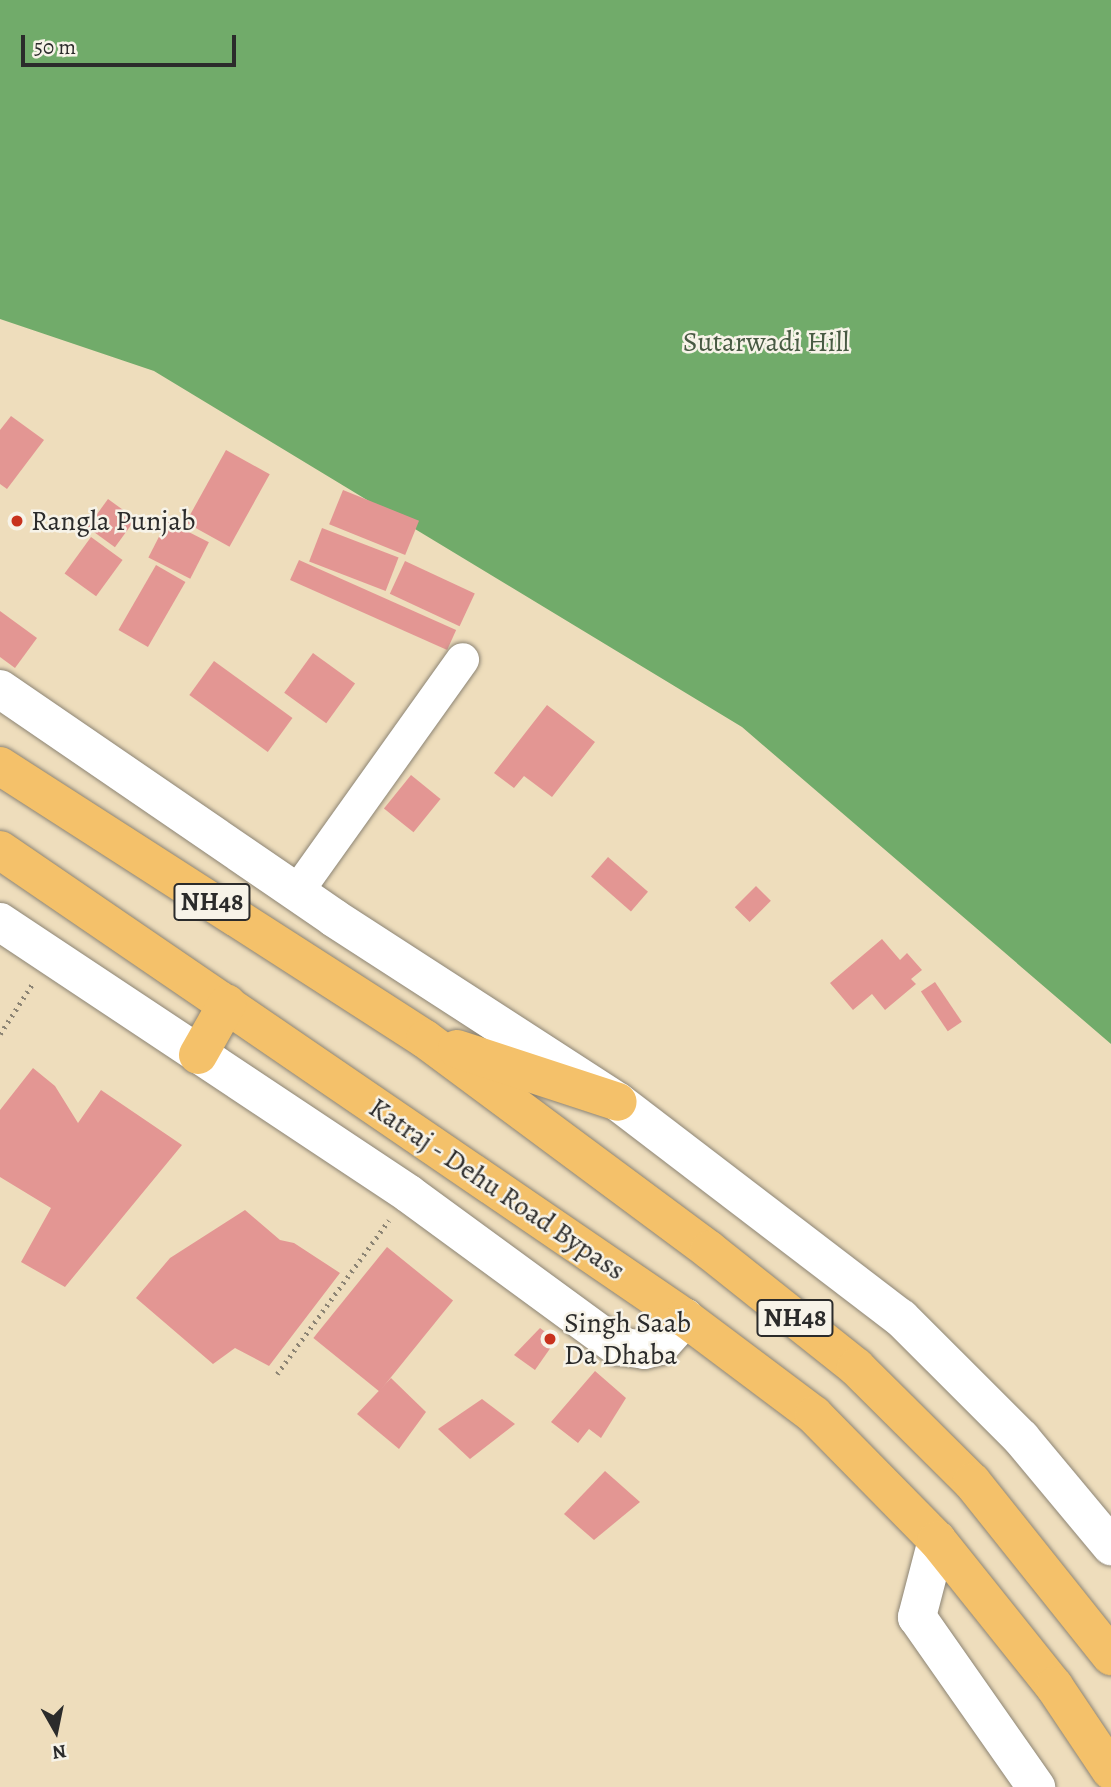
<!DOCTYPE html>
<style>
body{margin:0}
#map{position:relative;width:1111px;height:1787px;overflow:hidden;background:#eeddbc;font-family:Alegreya,serif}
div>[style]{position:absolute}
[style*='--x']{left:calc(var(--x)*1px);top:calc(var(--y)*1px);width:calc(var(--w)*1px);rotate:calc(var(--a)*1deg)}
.forest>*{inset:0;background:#71ab6a}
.building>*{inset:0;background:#e39693;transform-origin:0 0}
.path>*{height:4.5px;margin-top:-2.25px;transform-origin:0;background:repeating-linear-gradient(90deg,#8c8474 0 2px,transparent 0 7px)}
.roads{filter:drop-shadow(0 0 2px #8c8474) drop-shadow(0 0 2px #8c8474)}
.minor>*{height:33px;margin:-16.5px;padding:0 16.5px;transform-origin:16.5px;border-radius:16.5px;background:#fff}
.tertiary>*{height:38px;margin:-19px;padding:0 19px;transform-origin:19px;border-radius:19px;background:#fff}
.trunk>*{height:38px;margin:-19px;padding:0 19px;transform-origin:19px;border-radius:19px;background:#f4c16a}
.dots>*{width:19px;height:19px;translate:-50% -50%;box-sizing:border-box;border:4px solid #f7f3e8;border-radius:50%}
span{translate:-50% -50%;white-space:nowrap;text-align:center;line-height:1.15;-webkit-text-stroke:5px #f7f3e8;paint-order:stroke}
.shield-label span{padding:2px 5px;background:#f7f3e8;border:2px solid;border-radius:5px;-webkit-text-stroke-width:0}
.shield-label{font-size:26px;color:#2b2b2b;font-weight:700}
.park-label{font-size:28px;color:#485a43}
.poi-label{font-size:28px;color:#2b2b2b}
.left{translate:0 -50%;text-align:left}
.street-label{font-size:28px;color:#2b2b2b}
.north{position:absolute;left:21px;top:1696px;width:70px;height:70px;-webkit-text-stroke:5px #f7f3e8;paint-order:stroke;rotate:171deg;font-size:19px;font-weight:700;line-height:28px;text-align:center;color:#2b2b2b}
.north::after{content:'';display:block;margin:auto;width:24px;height:32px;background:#2b2b2b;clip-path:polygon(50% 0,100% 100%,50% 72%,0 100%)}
.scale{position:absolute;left:21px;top:35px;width:215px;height:32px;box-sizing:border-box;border:4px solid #2b2b2b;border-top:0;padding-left:9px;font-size:21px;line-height:24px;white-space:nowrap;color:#2b2b2b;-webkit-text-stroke:5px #f7f3e8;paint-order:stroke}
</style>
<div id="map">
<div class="forest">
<div style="clip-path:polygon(0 0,1111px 0,1111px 1044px,742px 727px,154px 371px,0 319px)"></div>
</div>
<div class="building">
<div style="clip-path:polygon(11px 416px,44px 440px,7px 489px,0 484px,0 430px)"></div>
<div style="left:226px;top:450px;width:50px;height:83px;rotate:29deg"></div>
<div style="left:343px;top:490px;width:82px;height:37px;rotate:22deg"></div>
<div style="left:108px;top:499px;width:34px;height:35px;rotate:36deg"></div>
<div style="left:167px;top:521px;width:47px;height:41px;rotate:27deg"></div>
<div style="left:322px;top:528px;width:82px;height:36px;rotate:21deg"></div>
<div style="left:91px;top:537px;width:39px;height:45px;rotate:36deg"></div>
<div style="left:299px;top:560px;width:172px;height:22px;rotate:24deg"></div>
<div style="left:405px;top:561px;width:77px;height:36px;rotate:25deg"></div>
<div style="left:156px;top:565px;width:34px;height:75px;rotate:30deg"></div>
<div style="clip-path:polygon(0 611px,37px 638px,15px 668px,0 657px)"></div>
<div style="left:313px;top:653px;width:52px;height:49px;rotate:36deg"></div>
<div style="left:214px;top:661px;width:97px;height:42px;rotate:36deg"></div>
<div style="clip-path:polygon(547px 705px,595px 742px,552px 797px,524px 776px,514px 788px,494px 773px)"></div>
<div style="left:411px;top:775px;width:38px;height:43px;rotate:39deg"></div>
<div style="left:608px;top:857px;width:53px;height:26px;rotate:41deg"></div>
<div style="left:756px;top:886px;width:21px;height:30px;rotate:45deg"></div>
<div style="clip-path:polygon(882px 939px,900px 960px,907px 953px,922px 970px,911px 979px,916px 984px,885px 1010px,872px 994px,853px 1010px,830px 983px)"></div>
<div style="left:935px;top:982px;width:48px;height:17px;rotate:56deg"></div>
<div style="clip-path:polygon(33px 1068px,55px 1086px,78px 1123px,101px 1090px,182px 1145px,65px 1287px,21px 1262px,51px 1208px,0 1177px,0 1110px)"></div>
<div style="clip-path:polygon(245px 1210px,280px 1240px,294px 1243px,340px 1273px,269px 1366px,235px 1348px,213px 1364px,136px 1298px,170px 1258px)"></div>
<div style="left:387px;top:1247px;width:85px;height:117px;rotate:39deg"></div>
<div style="clip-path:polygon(540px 1328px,556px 1340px,535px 1370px,514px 1355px)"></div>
<div style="clip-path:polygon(595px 1371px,626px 1398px,601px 1438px,589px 1429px,578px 1443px,551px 1422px)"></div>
<div style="clip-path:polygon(391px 1378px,426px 1412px,399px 1449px,357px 1414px)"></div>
<div style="clip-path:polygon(482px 1399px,515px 1424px,470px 1459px,438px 1429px)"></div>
<div style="clip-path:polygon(605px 1471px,640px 1502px,594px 1540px,564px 1514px)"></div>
</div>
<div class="path">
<div style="--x:0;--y:1034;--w:61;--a:-57.1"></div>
<div style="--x:277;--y:1374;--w:190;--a:-54"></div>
</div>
<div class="roads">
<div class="minor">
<div style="--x:296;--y:892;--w:286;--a:-54.5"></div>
</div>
<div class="tertiary">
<div style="--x:0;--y:689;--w:405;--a:34.4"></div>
<div style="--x:334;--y:918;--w:338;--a:32.9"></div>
<div style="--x:618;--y:1102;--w:356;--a:37.4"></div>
<div style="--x:901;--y:1318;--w:170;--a:45"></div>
<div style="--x:1021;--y:1438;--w:141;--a:50.2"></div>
<div style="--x:0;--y:922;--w:491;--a:33.6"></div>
<div style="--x:409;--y:1194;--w:258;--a:36.2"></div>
<div style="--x:617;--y:1346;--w:27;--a:8"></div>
<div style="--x:644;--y:1350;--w:16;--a:-14"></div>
<div style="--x:660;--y:1346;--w:38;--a:-48"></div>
<div style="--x:937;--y:1540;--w:80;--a:104.6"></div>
<div style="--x:917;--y:1617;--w:208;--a:55"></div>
</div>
<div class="trunk">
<div style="--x:0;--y:766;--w:505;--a:32.71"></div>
<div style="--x:425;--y:1039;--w:354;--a:36.6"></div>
<div style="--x:709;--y:1250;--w:188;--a:38.5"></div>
<div style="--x:856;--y:1367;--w:163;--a:44.8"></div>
<div style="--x:972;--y:1482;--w:223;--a:51.4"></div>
<div style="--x:0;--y:850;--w:830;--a:34.34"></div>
<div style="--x:685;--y:1318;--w:161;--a:36.9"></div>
<div style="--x:814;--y:1415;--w:175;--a:45.5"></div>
<div style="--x:937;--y:1540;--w:187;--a:51.3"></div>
<div style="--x:1054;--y:1686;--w:102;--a:56.2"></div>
<div style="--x:457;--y:1049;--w:169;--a:18.2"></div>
<div style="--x:198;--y:1055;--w:59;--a:-60.4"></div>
</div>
</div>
<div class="dots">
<div style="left:17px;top:521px;background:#c8321e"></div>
<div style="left:550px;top:1339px;background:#c8321e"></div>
</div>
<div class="shield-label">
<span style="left:212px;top:902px">NH48</span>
<span style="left:795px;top:1318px">NH48</span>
</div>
<div class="park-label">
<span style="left:766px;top:342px">Sutarwadi Hill</span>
</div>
<div class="poi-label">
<span class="left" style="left:31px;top:521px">Rangla Punjab</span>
<span class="left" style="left:564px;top:1339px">Singh Saab<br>Da Dhaba</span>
</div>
<div class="street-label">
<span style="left:497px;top:1189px;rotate:34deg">Katraj - Dehu Road Bypass</span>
</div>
<div class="north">N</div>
<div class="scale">50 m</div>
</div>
